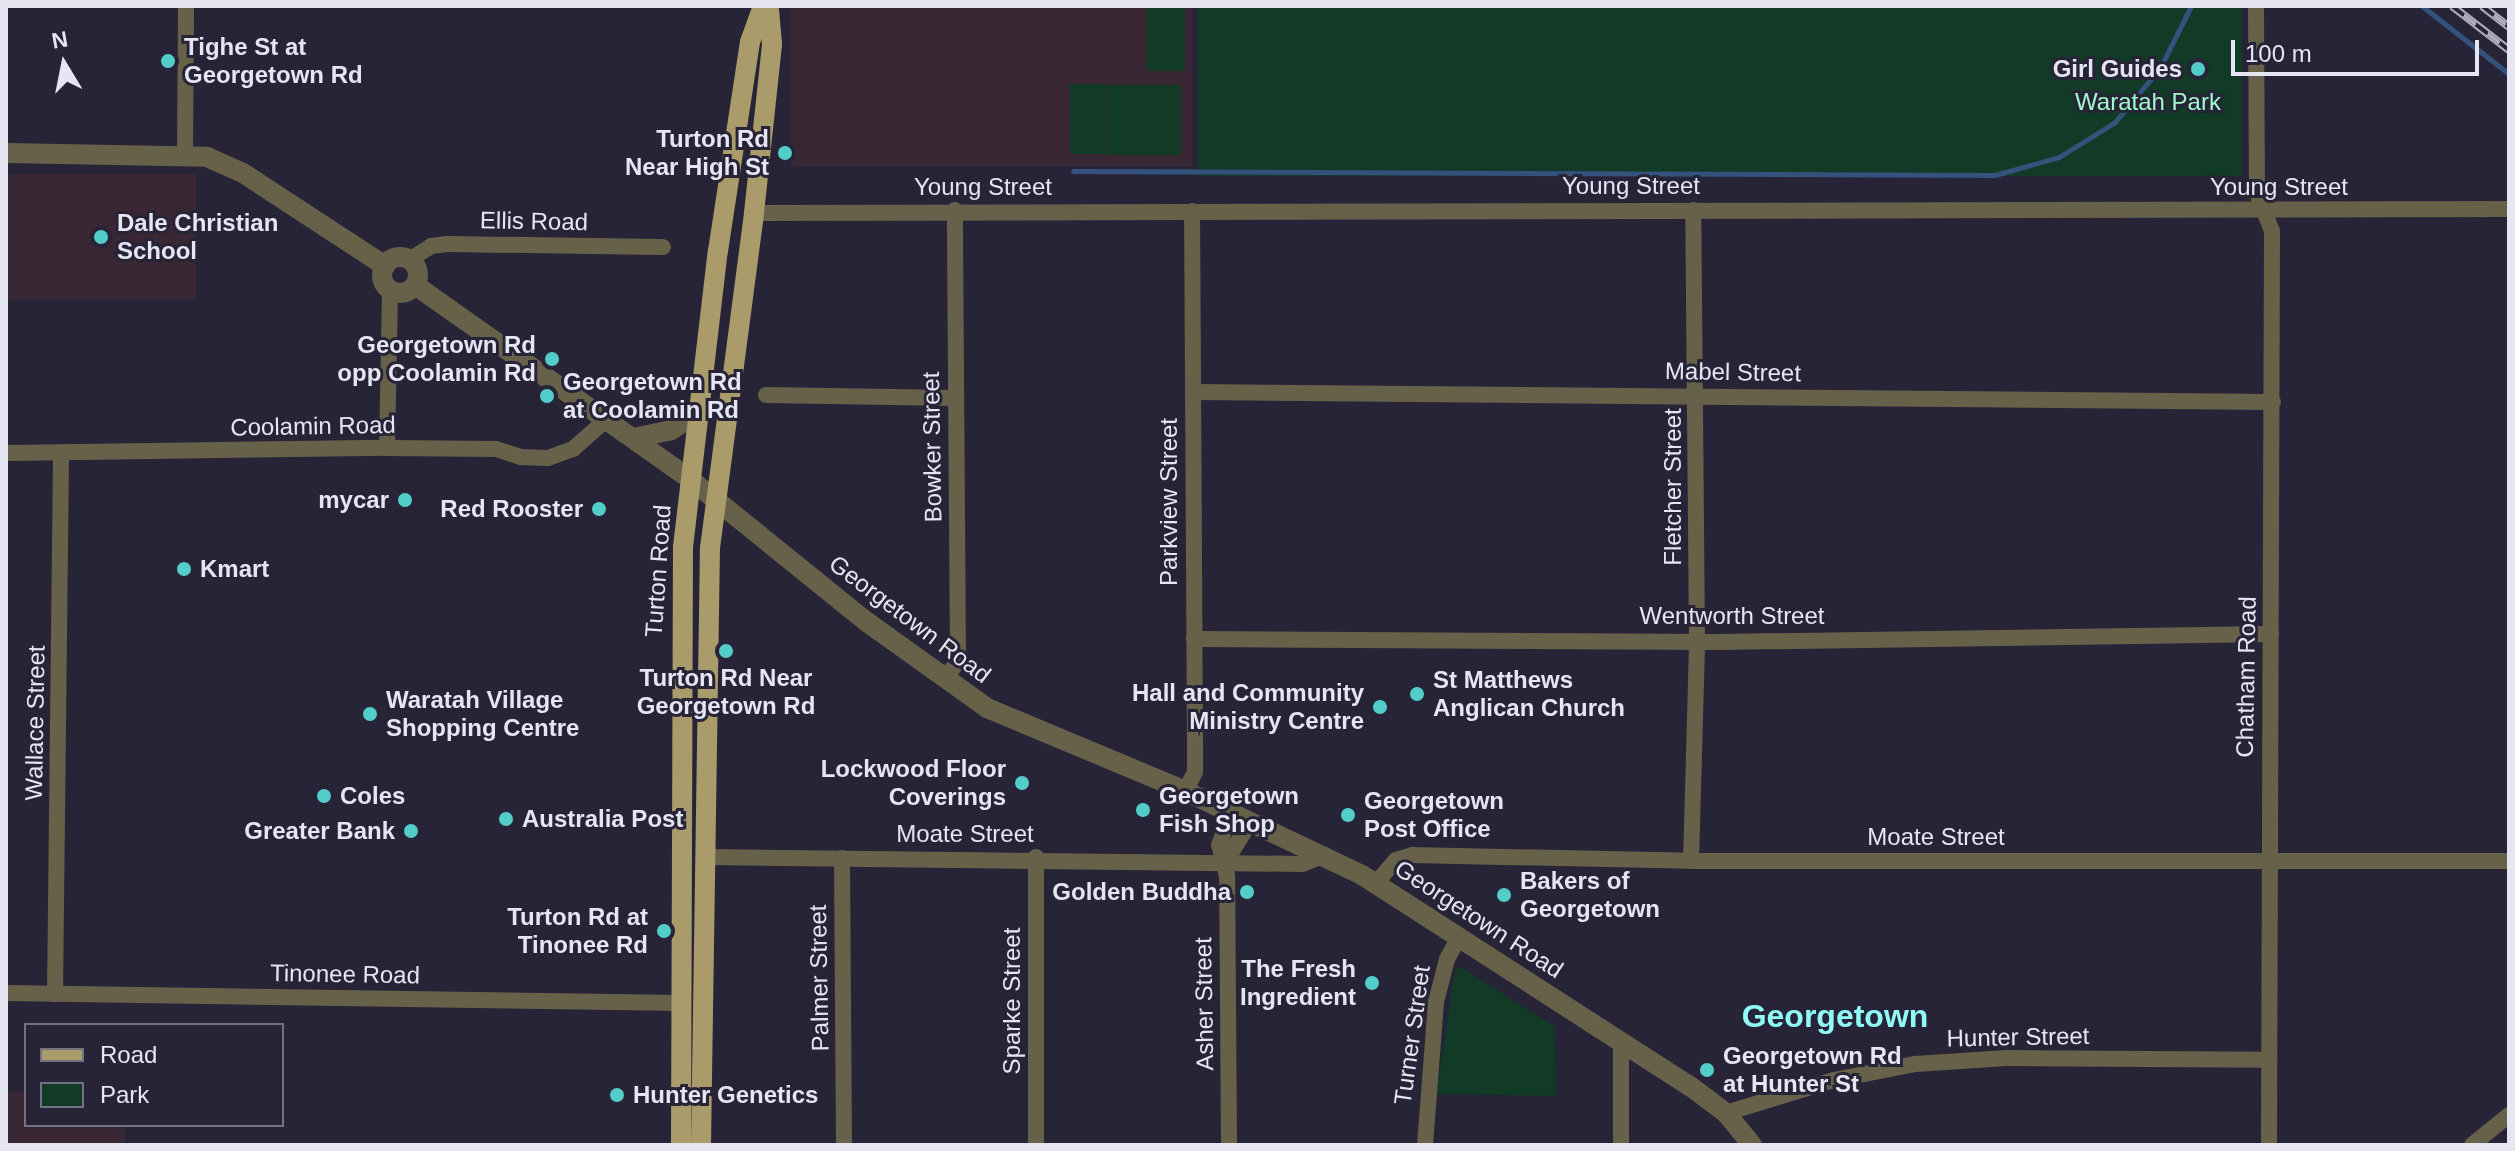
<!DOCTYPE html>
<style>
body{margin:0}
#map{position:relative;width:2515px;height:1151px;overflow:hidden;background:#272437;font-family:Arial,sans-serif}
div>[style]{position:absolute}
[style*='--x']{left:calc(var(--x)*1px);top:calc(var(--y)*1px);width:calc(var(--w)*1px);rotate:calc(var(--a)*1deg)}
.education>*{inset:0;background:#392833;transform-origin:0 0}
.green>*{inset:0;background:#113a27;transform-origin:0 0}
.stream>*{height:5px;margin:-2.5px;padding:0 2.5px;transform-origin:2.5px;border-radius:2.5px;background:#33527c}
.minor>*{height:16px;margin:-8px;padding:0 8px;transform-origin:8px;border-radius:8px;background:#68614a}
.tertiary>*{height:20px;margin:-10px;padding:0 10px;transform-origin:10px;border-radius:10px;background:#68614a}
.tertiary>.ring{margin:-10px;padding:0;box-sizing:content-box;background:none;border:20px solid #68614a;border-radius:50%}
.primary>*{height:20px;margin:-10px;padding:0 10px;transform-origin:10px;border-radius:10px;background:#a99b6a}
.rail>*{height:8px;margin-top:-4px;transform-origin:0;background:repeating-linear-gradient(90deg,#272437 0 15px,#afadbc 0 30px);box-sizing:border-box;border-block:2px solid #afadbc}
.dots>*{width:22px;height:22px;translate:-50% -50%;box-sizing:border-box;border:4px solid #272437;border-radius:50%}
span{translate:-50% -50%;white-space:nowrap;text-align:center;line-height:1.15;-webkit-text-stroke:6px #272437;paint-order:stroke}
.poi-label{font-size:24px;color:#e6e5f2;font-weight:700}
.left{translate:0 -50%;text-align:left}
.right{translate:-100% -50%;text-align:right}
.park-label{font-size:24px;color:#9efaca}
.street-label{font-size:24px;color:#e6e5f2}
.district-label{font-size:32px;color:#8ffaf6;font-weight:700}
.frame{position:absolute;inset:0;border:8px solid #e6e5f2;pointer-events:none}
.legend{position:absolute;left:24px;top:1023px;width:260px;height:104px;box-sizing:border-box;background:#272437;border:2px solid #737182;margin:0;padding:10px 14px;list-style:none;font-size:24px;color:#e6e5f2}
.legend li{display:flex;align-items:center;gap:16px;height:40px}
.legend b{width:40px;border:2px solid #737182}
.north{position:absolute;left:24px;top:24px;width:80px;height:80px;-webkit-text-stroke:6px #272437;paint-order:stroke;rotate:350deg;font-size:22px;font-weight:700;line-height:32px;text-align:center;color:#e6e5f2}
.north::after{content:'';display:block;margin:auto;width:28px;height:36px;background:#e6e5f2;clip-path:polygon(50% 0,100% 100%,50% 72%,0 100%)}
.scale{position:absolute;left:2231px;top:40px;width:248px;height:36px;box-sizing:border-box;border:4px solid #e6e5f2;border-top:0;padding-left:10px;font-size:24px;line-height:28px;white-space:nowrap;color:#e6e5f2;-webkit-text-stroke:6px #272437;paint-order:stroke}
</style>
<div id="map">
<div class="education">
<div style="left:791px;top:6px;width:401px;height:160px"></div>
<div style="left:196px;top:174px;width:125px;height:190px;rotate:90deg"></div>
<div style="clip-path:polygon(6px 1093px,26px 1093px,26px 1125px,125px 1125px,125px 1145px,6px 1145px)"></div>
</div>
<div class="green">
<div style="left:1147px;top:6px;width:38px;height:65px"></div>
<div style="left:1198px;top:6px;width:1044px;height:170px"></div>
<div style="left:1070px;top:84px;width:36px;height:70px"></div>
<div style="left:1107px;top:85px;width:74px;height:70px"></div>
<div style="clip-path:polygon(1461px 967px,1555px 1027px,1556px 1096px,1436px 1094px,1455px 970px)"></div>
</div>
<div class="stream">
<div style="--x:2422;--y:6;--w:110;--a:38"></div>
<div style="--x:1073;--y:171;--w:922;--a:0.25"></div>
<div style="--x:1995;--y:175;--w:66;--a:-15.7"></div>
<div style="--x:2059;--y:157;--w:66;--a:-32"></div>
<div style="--x:2115;--y:122;--w:70;--a:-50.2"></div>
<div style="--x:2160;--y:68;--w:69;--a:-63.4"></div>
</div>
<div class="minor">
<div style="--x:2256;--y:6;--w:187;--a:89.7"></div>
<div style="--x:2257;--y:193;--w:41;--a:68.5"></div>
<div style="--x:2272;--y:231;--w:914;--a:90.19"></div>
<div style="--x:185;--y:154;--w:148;--a:-89.6"></div>
<div style="--x:754;--y:213;--w:1755;--a:-0.13"></div>
<div style="--x:409;--y:260;--w:26;--a:-32"></div>
<div style="--x:431;--y:246;--w:16;--a:-7"></div>
<div style="--x:447;--y:244;--w:216;--a:0.8"></div>
<div style="--x:1193;--y:392;--w:1080;--a:0.53"></div>
<div style="--x:766;--y:395;--w:189;--a:0.9"></div>
<div style="--x:387;--y:448;--w:158;--a:-88.9"></div>
<div style="--x:6;--y:453;--w:381;--a:-0.8"></div>
<div style="--x:387;--y:448;--w:109;--a:0.5"></div>
<div style="--x:496;--y:449;--w:25;--a:18"></div>
<div style="--x:520;--y:457;--w:28;--a:2"></div>
<div style="--x:548;--y:458;--w:27;--a:-20"></div>
<div style="--x:573;--y:449;--w:45;--a:-41.4"></div>
<div style="--x:1194;--y:639;--w:525;--a:0.33"></div>
<div style="--x:1719;--y:642;--w:552;--a:-0.83"></div>
<div style="--x:944;--y:679;--w:22;--a:-51"></div>
<div style="--x:958;--y:662;--w:452;--a:-90.4"></div>
<div style="--x:1185;--y:791;--w:21;--a:-62"></div>
<div style="--x:1195;--y:772;--w:32;--a:-90"></div>
<div style="--x:1195;--y:740;--w:529;--a:-90.32"></div>
<div style="--x:705;--y:857;--w:597;--a:0.67"></div>
<div style="--x:1302;--y:864;--w:25;--a:-21"></div>
<div style="--x:1036;--y:857;--w:288;--a:90"></div>
<div style="--x:842;--y:858;--w:287;--a:89.6"></div>
<div style="--x:1691;--y:861;--w:221;--a:-88.4"></div>
<div style="--x:1697;--y:640;--w:430;--a:-90.5"></div>
<div style="--x:1225;--y:863;--w:48;--a:-58.6"></div>
<div style="--x:1376;--y:883;--w:30;--a:-49"></div>
<div style="--x:1396;--y:860;--w:17;--a:-17"></div>
<div style="--x:1412;--y:855;--w:279;--a:1.2"></div>
<div style="--x:1691;--y:861;--w:818;--a:0"></div>
<div style="--x:6;--y:993;--w:677;--a:0.85"></div>
<div style="--x:55;--y:994;--w:541;--a:-89.36"></div>
<div style="--x:1621;--y:1042;--w:103;--a:90"></div>
<div style="--x:1726;--y:1113;--w:113;--a:-17"></div>
<div style="--x:1834;--y:1080;--w:83;--a:-11.2"></div>
<div style="--x:1915;--y:1064;--w:92;--a:-3.7"></div>
<div style="--x:2007;--y:1058;--w:262;--a:0.4"></div>
<div style="--x:1229;--y:1145;--w:269;--a:-90.4"></div>
<div style="--x:1227;--y:876;--w:32;--a:-104"></div>
<div style="--x:1219;--y:845;--w:34;--a:-69"></div>
<div style="--x:1425;--y:1145;--w:143;--a:-85.6"></div>
<div style="--x:1436;--y:1002;--w:44;--a:-75.7"></div>
<div style="--x:1447;--y:959;--w:26;--a:-61"></div>
<div style="--x:2472;--y:1145;--w:48;--a:-39"></div>
</div>
<div class="tertiary">
<div style="--x:6;--y:153;--w:201;--a:1.1"></div>
<div style="--x:207;--y:157;--w:39;--a:24"></div>
<div style="--x:243;--y:173;--w:170;--a:33.2"></div>
<div class="ring" style="left:382px;top:257px;width:16px;height:16px"></div>
<div style="--x:415;--y:285;--w:338;--a:35.2"></div>
<div style="--x:691;--y:480;--w:226;--a:38.9"></div>
<div style="--x:867;--y:622;--w:148;--a:35.6"></div>
<div style="--x:987;--y:708;--w:215;--a:22.7"></div>
<div style="--x:1185;--y:791;--w:196;--a:25.4"></div>
<div style="--x:1362;--y:875;--w:390;--a:32.8"></div>
<div style="--x:1690;--y:1086;--w:45;--a:36.9"></div>
<div style="--x:1726;--y:1113;--w:41;--a:50.9"></div>
<div style="--x:634;--y:438;--w:38;--a:-12"></div>
<div style="--x:671;--y:430;--w:33;--a:-33"></div>
</div>
<div class="primary">
<div style="--x:681;--y:1145;--w:598;--a:-89.81"></div>
<div style="--x:683;--y:547;--w:298;--a:-83.3"></div>
<div style="--x:718;--y:251;--w:211;--a:-81.3"></div>
<div style="--x:750;--y:42;--w:38;--a:-70"></div>
<div style="--x:701;--y:1145;--w:597;--a:-89.14"></div>
<div style="--x:710;--y:548;--w:338;--a:-82.5"></div>
<div style="--x:754;--y:213;--w:170;--a:-83.9"></div>
<div style="--x:772;--y:44;--w:38;--a:-95"></div>
</div>
<div class="rail">
<div style="--x:2452;--y:6;--w:72;--a:37.7"></div>
<div style="--x:2482;--y:6;--w:34;--a:38"></div>
</div>
<div class="dots">
<div style="left:168px;top:61px;background:#53cdc9"></div>
<div style="left:2198px;top:69px;background:#53cdc9"></div>
<div style="left:785px;top:153px;background:#53cdc9"></div>
<div style="left:101px;top:237px;background:#53cdc9"></div>
<div style="left:552px;top:359px;background:#53cdc9"></div>
<div style="left:547px;top:396px;background:#53cdc9"></div>
<div style="left:405px;top:500px;background:#53cdc9"></div>
<div style="left:599px;top:509px;background:#53cdc9"></div>
<div style="left:184px;top:569px;background:#53cdc9"></div>
<div style="left:726px;top:651px;background:#53cdc9"></div>
<div style="left:1417px;top:694px;background:#53cdc9"></div>
<div style="left:1380px;top:707px;background:#53cdc9"></div>
<div style="left:370px;top:714px;background:#53cdc9"></div>
<div style="left:1022px;top:783px;background:#53cdc9"></div>
<div style="left:324px;top:796px;background:#53cdc9"></div>
<div style="left:1143px;top:810px;background:#53cdc9"></div>
<div style="left:1348px;top:815px;background:#53cdc9"></div>
<div style="left:506px;top:819px;background:#53cdc9"></div>
<div style="left:411px;top:831px;background:#53cdc9"></div>
<div style="left:1247px;top:892px;background:#53cdc9"></div>
<div style="left:1504px;top:895px;background:#53cdc9"></div>
<div style="left:664px;top:931px;background:#53cdc9"></div>
<div style="left:1372px;top:983px;background:#53cdc9"></div>
<div style="left:1707px;top:1070px;background:#53cdc9"></div>
<div style="left:617px;top:1095px;background:#53cdc9"></div>
</div>
<div class="poi-label">
<span class="left" style="left:184px;top:61px">Tighe St at<br>Georgetown Rd</span>
<span class="right" style="left:2182px;top:69px">Girl Guides</span>
<span class="right" style="left:769px;top:153px">Turton Rd<br>Near High St</span>
<span class="left" style="left:117px;top:237px">Dale Christian<br>School</span>
<span class="right" style="left:536px;top:359px">Georgetown Rd<br>opp Coolamin Rd</span>
<span class="left" style="left:563px;top:396px">Georgetown Rd<br>at Coolamin Rd</span>
<span class="right" style="left:389px;top:500px">mycar</span>
<span class="right" style="left:583px;top:509px">Red Rooster</span>
<span class="left" style="left:200px;top:569px">Kmart</span>
<span style="left:726px;top:692px">Turton Rd Near<br>Georgetown Rd</span>
<span class="left" style="left:1433px;top:694px">St Matthews<br>Anglican Church</span>
<span class="right" style="left:1364px;top:707px">Hall and Community<br>Ministry Centre</span>
<span class="left" style="left:386px;top:714px">Waratah Village<br>Shopping Centre</span>
<span class="right" style="left:1006px;top:783px">Lockwood Floor<br>Coverings</span>
<span class="left" style="left:340px;top:796px">Coles</span>
<span class="left" style="left:1159px;top:810px">Georgetown<br>Fish Shop</span>
<span class="left" style="left:1364px;top:815px">Georgetown<br>Post Office</span>
<span class="left" style="left:522px;top:819px">Australia Post</span>
<span class="right" style="left:395px;top:831px">Greater Bank</span>
<span class="left" style="left:1520px;top:895px">Bakers of<br>Georgetown</span>
<span class="right" style="left:1231px;top:892px">Golden Buddha</span>
<span class="right" style="left:648px;top:931px">Turton Rd at<br>Tinonee Rd</span>
<span class="right" style="left:1356px;top:983px">The Fresh<br>Ingredient</span>
<span class="left" style="left:1723px;top:1070px">Georgetown Rd<br>at Hunter St</span>
<span class="left" style="left:633px;top:1095px">Hunter Genetics</span>
</div>
<div class="park-label">
<span style="left:2148px;top:102px">Waratah Park</span>
</div>
<div class="street-label">
<span style="left:1631px;top:186px">Young Street</span>
<span style="left:983px;top:187px">Young Street</span>
<span style="left:2279px;top:187px">Young Street</span>
<span style="left:534px;top:221px;rotate:1deg">Ellis Road</span>
<span style="left:1733px;top:372px;rotate:1deg">Mabel Street</span>
<span style="left:313px;top:426px;rotate:-1deg">Coolamin Road</span>
<span style="left:932px;top:447px;rotate:-91deg">Bowker Street</span>
<span style="left:1673px;top:487px;rotate:-90deg">Fletcher Street</span>
<span style="left:1169px;top:502px;rotate:-90deg">Parkview Street</span>
<span style="left:658px;top:571px;rotate:-86deg">Turton Road</span>
<span style="left:1732px;top:616px">Wentworth Street</span>
<span style="left:910px;top:619px;rotate:37deg">Georgetown Road</span>
<span style="left:2246px;top:677px;rotate:-89deg">Chatham Road</span>
<span style="left:35px;top:723px;rotate:-89deg">Wallace Street</span>
<span style="left:965px;top:834px">Moate Street</span>
<span style="left:1936px;top:837px">Moate Street</span>
<span style="left:1479px;top:919px;rotate:33deg">Georgetown Road</span>
<span style="left:345px;top:974px;rotate:1deg">Tinonee Road</span>
<span style="left:819px;top:978px;rotate:-91deg">Palmer Street</span>
<span style="left:1012px;top:1001px;rotate:-90deg">Sparke Street</span>
<span style="left:1204px;top:1004px;rotate:-91deg">Asher Street</span>
<span style="left:1412px;top:1035px;rotate:-82deg">Turner Street</span>
<span style="left:2018px;top:1037px;rotate:-1deg">Hunter Street</span>
</div>
<div class="district-label">
<span style="left:1835px;top:1016px">Georgetown</span>
</div>
<div class="frame"></div>
<ul class="legend">
<li><b style="height:10px;background:#a99b6a"></b>Road</li>
<li><b style="height:22px;background:#113a27"></b>Park</li>
</ul>
<div class="north">N</div>
<div class="scale">100 m</div>
</div>
